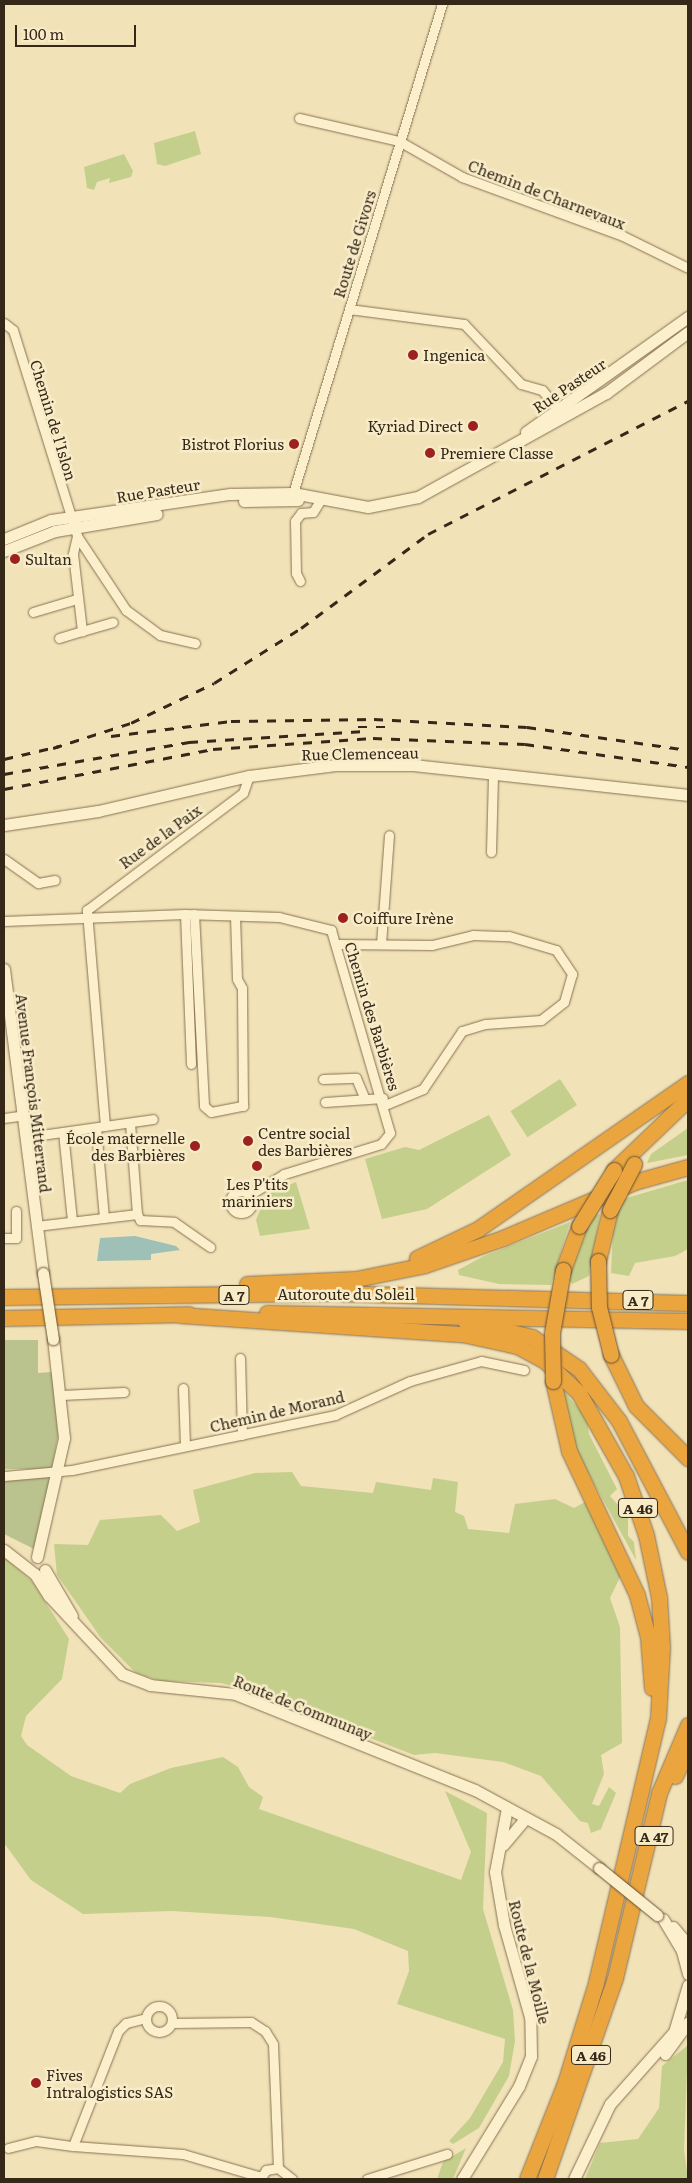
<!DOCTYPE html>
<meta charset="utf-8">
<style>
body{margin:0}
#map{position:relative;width:692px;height:2183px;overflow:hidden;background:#f1e2b8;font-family:Literata,serif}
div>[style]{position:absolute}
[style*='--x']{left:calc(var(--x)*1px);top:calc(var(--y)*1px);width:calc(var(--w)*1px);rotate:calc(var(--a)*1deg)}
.green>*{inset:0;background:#c5cf8c;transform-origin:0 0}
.cemetery>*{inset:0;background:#bac28d}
.water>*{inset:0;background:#9ec0b7}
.roads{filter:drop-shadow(0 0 1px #887152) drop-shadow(0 0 1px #887152)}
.street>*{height:9px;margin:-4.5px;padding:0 4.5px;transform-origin:4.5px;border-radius:4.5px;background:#fcefcb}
.street>.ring{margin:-4.5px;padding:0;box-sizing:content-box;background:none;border:9px solid #fcefcb;border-radius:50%}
.secondary>*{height:11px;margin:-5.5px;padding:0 5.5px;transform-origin:5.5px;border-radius:5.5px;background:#fcefcb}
.highway>*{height:15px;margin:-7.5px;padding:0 7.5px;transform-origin:7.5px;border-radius:7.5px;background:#eaa53f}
.rail>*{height:2.5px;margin-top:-1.25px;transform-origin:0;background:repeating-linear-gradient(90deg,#352819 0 9px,transparent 0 18px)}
.bridges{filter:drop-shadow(0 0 1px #695136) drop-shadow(0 0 1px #695136)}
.secondary-bridge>*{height:11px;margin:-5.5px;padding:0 5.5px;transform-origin:5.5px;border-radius:5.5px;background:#fcefcb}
.highway-bridge>*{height:15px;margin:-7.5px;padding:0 7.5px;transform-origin:7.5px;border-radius:7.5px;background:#eaa53f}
.dots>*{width:14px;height:14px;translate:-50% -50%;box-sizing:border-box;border:2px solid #f8ecc8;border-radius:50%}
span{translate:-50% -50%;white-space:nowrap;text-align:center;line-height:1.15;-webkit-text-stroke:5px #f8ecc8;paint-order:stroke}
.shield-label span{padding:1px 4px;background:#f8ecc8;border:1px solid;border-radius:4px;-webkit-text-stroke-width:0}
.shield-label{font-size:14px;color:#352819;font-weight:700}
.street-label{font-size:15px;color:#352819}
.poi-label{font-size:15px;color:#352819}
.left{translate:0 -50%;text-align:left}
.right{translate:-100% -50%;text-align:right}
.frame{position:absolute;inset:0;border:5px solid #352819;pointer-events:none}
.scale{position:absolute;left:15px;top:25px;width:121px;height:22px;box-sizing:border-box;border:2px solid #352819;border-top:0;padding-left:6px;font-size:15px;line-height:18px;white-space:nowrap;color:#352819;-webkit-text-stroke:4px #f8ecc8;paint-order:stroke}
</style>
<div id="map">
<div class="green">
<div style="clip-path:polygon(195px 131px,201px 154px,165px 166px,157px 164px,154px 143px)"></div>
<div style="clip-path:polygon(124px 154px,133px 171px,131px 177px,109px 183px,110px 178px,97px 182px,94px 190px,87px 188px,84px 167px)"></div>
<div style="left:560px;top:1079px;width:31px;height:59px;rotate:57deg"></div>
<div style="clip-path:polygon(489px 1115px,511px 1155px,427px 1209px,382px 1219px,365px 1159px,405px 1147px,419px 1150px)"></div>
<div style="clip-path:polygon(688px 1128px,688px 1155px,647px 1163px,651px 1154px)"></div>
<div style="clip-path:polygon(688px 1180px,688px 1249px,675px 1256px,635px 1263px,629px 1276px,611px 1273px,613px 1227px,623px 1199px)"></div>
<div style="clip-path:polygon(296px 1182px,310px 1229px,260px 1236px,256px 1220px,267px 1194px)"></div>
<div style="clip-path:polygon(600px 1214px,589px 1276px,572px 1284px,567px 1277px,589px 1216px)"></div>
<div style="clip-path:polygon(570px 1222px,551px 1285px,499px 1284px,459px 1275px,458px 1270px,484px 1256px)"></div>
<div style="clip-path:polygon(562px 1389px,587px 1418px,589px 1434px,617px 1489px,610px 1496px,628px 1516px,628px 1536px,634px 1542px,636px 1560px,579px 1456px,567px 1421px)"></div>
<div style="clip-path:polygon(292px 1472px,301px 1486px,373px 1493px,376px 1482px,431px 1490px,433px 1478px,458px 1482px,455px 1512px,464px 1516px,468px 1529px,509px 1533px,515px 1504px,555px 1499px,574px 1508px,585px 1502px,621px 1575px,610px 1598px,620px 1627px,622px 1743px,601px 1755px,604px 1774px,592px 1804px,599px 1806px,609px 1787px,616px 1793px,601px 1829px,591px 1833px,588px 1823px,580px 1821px,541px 1776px,503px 1762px,435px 1753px,414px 1755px,244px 1689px,221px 1683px,160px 1681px,136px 1673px,101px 1638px,57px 1575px,54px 1544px,88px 1545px,100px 1520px,161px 1515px,177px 1531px,200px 1522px,193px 1490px,255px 1473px)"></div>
<div style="clip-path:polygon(4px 1557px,32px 1581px,69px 1639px,62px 1679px,26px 1716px,21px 1736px,27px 1745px,71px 1776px,120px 1793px,130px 1784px,171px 1768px,223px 1757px,238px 1767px,249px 1787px,263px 1797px,259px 1809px,461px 1880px,471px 1852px,445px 1791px,487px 1813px,483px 1909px,513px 2010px,515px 2041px,509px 2076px,479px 2128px,453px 2144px,449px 2141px,470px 2118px,503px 2062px,505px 2039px,397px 2004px,409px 1971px,408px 1951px,354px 1929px,270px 1917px,172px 1911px,83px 1914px,31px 1880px,4px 1843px)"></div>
<div style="clip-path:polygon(688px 2045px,684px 2150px,688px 2179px,585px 2179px,600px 2143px,638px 2139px,659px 2108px,662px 2066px)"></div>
<div style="clip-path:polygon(466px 2148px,453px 2179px,437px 2179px,443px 2162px)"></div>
</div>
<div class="cemetery">
<div style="clip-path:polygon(4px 1340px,38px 1340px,38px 1373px,52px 1372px,58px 1435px,52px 1469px,4px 1469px)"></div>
<div style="clip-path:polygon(52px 1477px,36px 1550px,4px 1534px,4px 1480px)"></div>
</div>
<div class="water">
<div style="clip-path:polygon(135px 1236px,176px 1246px,180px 1250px,151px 1254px,151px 1260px,97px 1261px,100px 1238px)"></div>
</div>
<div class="roads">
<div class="street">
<div style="--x:299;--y:118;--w:103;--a:13"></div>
<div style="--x:399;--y:141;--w:73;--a:29.7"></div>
<div style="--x:462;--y:177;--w:171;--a:20.1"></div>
<div style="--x:623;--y:236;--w:72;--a:26.2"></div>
<div style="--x:349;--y:309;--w:116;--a:7.4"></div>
<div style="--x:464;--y:324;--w:83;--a:46.5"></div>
<div style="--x:521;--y:384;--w:22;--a:16"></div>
<div style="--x:542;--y:390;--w:31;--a:50"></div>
<div style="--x:4;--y:323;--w:11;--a:38"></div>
<div style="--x:13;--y:330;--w:216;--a:72.7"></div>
<div style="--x:77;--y:536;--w:18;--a:103"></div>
<div style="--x:73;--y:554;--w:78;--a:83.3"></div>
<div style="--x:82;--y:631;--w:32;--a:-16"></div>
<div style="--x:293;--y:493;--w:511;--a:-73.05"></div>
<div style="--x:77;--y:536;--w:89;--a:56.5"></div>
<div style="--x:126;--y:610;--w:42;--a:36.3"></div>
<div style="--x:160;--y:635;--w:36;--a:13"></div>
<div style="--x:300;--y:581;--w:9;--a:-117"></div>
<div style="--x:296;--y:573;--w:52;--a:-91.1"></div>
<div style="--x:295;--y:521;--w:10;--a:-53"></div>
<div style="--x:301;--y:513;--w:12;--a:-5"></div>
<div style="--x:313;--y:512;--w:13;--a:-58"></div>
<div style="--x:33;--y:612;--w:46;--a:-16.5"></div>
<div style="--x:59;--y:638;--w:24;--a:-17"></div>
<div style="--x:491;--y:852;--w:79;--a:-88.5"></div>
<div style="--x:4;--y:859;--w:42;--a:35.2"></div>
<div style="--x:38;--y:883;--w:17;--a:-10"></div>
<div style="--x:185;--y:914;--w:150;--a:87.7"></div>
<div style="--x:194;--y:914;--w:192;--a:87"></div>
<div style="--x:204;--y:1106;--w:9;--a:41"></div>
<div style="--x:211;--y:1112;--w:33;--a:-11"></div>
<div style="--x:243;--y:1106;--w:118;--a:-90.5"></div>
<div style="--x:242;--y:988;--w:10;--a:-119"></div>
<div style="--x:237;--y:979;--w:63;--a:-91.8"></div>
<div style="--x:4;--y:921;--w:181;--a:-2.2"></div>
<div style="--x:185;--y:914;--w:94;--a:1.8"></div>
<div style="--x:279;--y:917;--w:54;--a:14"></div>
<div style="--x:331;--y:930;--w:211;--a:73.8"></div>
<div style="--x:390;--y:1133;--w:14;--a:129"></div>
<div style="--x:381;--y:1144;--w:102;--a:162.8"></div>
<div style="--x:284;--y:1174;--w:41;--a:149"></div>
<div style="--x:337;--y:944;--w:95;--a:0.6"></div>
<div style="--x:432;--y:945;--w:42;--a:-13.7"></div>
<div style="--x:473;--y:935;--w:36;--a:2"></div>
<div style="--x:509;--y:936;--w:49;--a:16.6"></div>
<div style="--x:556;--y:950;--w:29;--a:56"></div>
<div style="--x:572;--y:974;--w:29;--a:106"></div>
<div style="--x:564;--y:1002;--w:29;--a:142"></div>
<div style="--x:541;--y:1020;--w:56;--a:175.9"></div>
<div style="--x:485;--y:1024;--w:24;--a:163"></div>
<div style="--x:462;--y:1031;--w:70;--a:123.9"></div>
<div style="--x:423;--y:1089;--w:41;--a:157.2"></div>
<div style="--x:381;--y:944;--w:109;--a:-85.8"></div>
<div style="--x:323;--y:1079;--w:33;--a:-2"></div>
<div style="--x:356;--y:1078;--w:23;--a:67"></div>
<div style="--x:325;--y:1102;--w:58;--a:-3.9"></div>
<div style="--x:4;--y:1118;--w:21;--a:-8"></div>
<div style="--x:130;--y:1123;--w:91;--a:85.6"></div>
<div style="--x:105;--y:1126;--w:217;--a:-94.8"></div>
<div style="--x:87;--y:910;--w:195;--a:-36.9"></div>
<div style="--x:243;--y:793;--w:18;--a:-71"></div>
<div style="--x:96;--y:1128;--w:89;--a:84.9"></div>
<div style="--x:63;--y:1132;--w:89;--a:84.2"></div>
<div style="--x:27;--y:1137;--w:127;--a:-8.1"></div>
<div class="ring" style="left:230px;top:1191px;width:13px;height:13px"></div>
<div style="--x:36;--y:1226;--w:102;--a:-6.8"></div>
<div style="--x:137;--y:1214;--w:7;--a:63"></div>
<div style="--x:140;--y:1220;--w:34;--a:3"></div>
<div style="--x:174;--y:1222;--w:44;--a:34.8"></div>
<div style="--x:4;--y:1238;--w:12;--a:0"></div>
<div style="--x:16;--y:1238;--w:27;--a:-90"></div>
<div style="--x:240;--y:1358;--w:77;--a:88.5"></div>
<div style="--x:183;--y:1388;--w:58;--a:88"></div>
<div style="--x:61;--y:1395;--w:63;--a:-2.7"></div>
<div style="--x:4;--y:1476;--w:68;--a:-5"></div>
<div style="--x:72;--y:1470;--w:269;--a:-11.8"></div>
<div style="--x:335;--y:1415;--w:82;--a:-24.4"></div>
<div style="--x:410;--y:1381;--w:74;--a:-15.7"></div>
<div style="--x:481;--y:1361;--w:44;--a:11.8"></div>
<div class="ring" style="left:146px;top:2006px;width:17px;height:17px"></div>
<div style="--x:146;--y:2018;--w:21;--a:166"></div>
<div style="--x:126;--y:2023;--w:11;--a:135"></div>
<div style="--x:118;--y:2031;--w:123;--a:111.4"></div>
<div style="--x:73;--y:2146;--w:110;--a:4.2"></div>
<div style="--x:183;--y:2154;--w:81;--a:16.4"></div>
<div style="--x:172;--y:2023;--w:79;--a:-0.7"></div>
<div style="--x:251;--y:2022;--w:17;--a:33"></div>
<div style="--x:265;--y:2031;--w:15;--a:58"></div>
<div style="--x:273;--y:2044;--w:124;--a:87.7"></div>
<div style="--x:8;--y:2148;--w:29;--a:-14"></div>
<div style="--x:36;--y:2141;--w:37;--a:8"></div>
<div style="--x:260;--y:2179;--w:11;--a:-56"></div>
<div style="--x:266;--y:2170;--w:12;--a:-9"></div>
<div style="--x:278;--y:2168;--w:18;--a:38"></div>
<div style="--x:367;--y:2179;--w:84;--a:-17.4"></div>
</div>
<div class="secondary">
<div style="--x:526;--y:432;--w:199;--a:-35.4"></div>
<div style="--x:244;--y:501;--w:54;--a:-1.1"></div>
<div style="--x:4;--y:539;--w:51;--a:-22"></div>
<div style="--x:51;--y:520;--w:181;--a:-8.3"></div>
<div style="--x:230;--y:494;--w:63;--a:-0.9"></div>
<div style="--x:293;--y:493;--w:76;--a:10.6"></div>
<div style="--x:368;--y:507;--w:51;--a:-11.3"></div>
<div style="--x:418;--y:497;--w:215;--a:-29"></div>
<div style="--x:606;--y:393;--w:102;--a:-36.6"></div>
<div style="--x:4;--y:551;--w:55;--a:-21.4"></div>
<div style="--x:55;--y:531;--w:103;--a:-9.5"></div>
<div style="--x:4;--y:825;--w:95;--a:-8.5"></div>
<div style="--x:98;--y:811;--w:155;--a:-13.1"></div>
<div style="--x:249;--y:776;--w:87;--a:-7.3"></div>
<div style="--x:335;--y:765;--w:78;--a:0"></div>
<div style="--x:413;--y:765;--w:277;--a:6.2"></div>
<div style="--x:4;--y:969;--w:306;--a:82.7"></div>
<div style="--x:4;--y:1550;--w:39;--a:38"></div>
<div style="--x:35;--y:1574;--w:26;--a:58"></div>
<div style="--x:49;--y:1596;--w:107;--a:46.9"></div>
<div style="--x:122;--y:1674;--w:30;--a:21"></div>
<div style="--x:150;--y:1685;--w:85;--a:6"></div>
<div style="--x:235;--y:1694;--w:258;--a:21.8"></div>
<div style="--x:475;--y:1790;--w:92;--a:28.5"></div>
<div style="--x:556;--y:1834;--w:55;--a:38.3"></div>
<div style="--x:37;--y:1557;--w:122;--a:-77.2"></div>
<div style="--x:64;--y:1438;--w:100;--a:-96.3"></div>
<div style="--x:45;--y:1570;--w:53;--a:59.6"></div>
<div style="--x:503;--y:1845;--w:35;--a:-50"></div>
<div style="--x:663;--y:1919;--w:37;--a:59"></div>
<div style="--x:682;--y:1951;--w:24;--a:75"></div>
<div style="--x:673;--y:1927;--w:23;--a:50"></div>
<div style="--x:665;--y:2054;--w:39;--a:-54"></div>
<div style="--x:462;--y:2179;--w:109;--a:-58.5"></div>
<div style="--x:519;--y:2086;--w:32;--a:-68"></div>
<div style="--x:531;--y:2056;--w:39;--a:-91"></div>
<div style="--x:530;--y:2017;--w:96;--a:-105.8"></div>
<div style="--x:504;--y:1925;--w:54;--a:-99.6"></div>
<div style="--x:495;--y:1872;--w:65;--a:-79.4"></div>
<div style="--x:574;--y:2179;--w:83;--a:-64.4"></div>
<div style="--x:610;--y:2104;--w:96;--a:-48.4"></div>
<div style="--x:674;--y:2032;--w:49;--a:-73.4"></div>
</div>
<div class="highway">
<div style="--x:614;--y:1170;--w:103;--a:-43.8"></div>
<div style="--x:417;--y:1258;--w:68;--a:-25.4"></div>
<div style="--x:478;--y:1229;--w:256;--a:-34.8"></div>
<div style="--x:598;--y:1261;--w:52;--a:-76.8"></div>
<div style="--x:563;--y:1270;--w:47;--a:-70"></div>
<div style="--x:247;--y:1284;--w:109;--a:-2.6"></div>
<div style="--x:356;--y:1279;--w:70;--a:-11.5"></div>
<div style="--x:425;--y:1265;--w:83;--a:-19.1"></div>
<div style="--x:503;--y:1238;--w:142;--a:-23.1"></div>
<div style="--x:634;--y:1182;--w:56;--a:-15.5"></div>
<div style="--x:4;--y:1297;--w:327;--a:-0.7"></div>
<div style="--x:331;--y:1293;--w:357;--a:1.6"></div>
<div style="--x:267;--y:1313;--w:421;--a:1.1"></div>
<div style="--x:180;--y:1315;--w:283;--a:3.9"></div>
<div style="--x:462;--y:1334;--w:56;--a:12.3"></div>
<div style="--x:517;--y:1346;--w:32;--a:28"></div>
<div style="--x:545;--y:1361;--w:47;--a:43.3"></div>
<div style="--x:579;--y:1393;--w:95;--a:60.5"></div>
<div style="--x:626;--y:1476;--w:62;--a:71.3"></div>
<div style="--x:646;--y:1535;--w:63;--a:78.2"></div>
<div style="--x:659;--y:1597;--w:50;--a:86.6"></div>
<div style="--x:662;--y:1647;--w:71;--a:93.2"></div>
<div style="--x:658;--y:1718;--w:272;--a:103.2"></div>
<div style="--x:596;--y:1983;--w:105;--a:107.2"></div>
<div style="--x:565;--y:2083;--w:103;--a:111.6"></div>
<div style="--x:4;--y:1318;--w:185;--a:-1.2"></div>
<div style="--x:465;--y:1321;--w:69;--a:13.4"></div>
<div style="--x:532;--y:1337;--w:57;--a:34.2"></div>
<div style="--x:579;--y:1369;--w:66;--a:52.4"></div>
<div style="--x:619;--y:1421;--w:148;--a:62.2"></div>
<div style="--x:611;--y:1355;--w:57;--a:63.9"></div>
<div style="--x:636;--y:1406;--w:74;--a:45"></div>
<div style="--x:553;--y:1381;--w:72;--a:77.1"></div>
<div style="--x:569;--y:1451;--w:159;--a:64.7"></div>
<div style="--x:637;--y:1595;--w:43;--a:75.3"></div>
<div style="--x:648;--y:1637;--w:51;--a:85.5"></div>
<div style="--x:675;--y:1776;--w:31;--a:-65"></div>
<div style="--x:545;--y:2179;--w:213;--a:-70.8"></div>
<div style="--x:615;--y:1978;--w:190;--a:-76.6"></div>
<div style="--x:659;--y:1793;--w:74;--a:-66.9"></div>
</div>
</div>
<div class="rail">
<div style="--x:358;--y:727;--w:35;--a:0"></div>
<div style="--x:111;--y:736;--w:121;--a:-7.1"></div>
<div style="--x:231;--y:721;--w:143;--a:-0.8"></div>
<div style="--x:374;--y:719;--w:153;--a:3"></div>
<div style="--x:527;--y:727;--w:163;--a:8.1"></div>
<div style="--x:53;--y:748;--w:82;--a:-17.8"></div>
<div style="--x:131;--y:723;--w:92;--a:-25.7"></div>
<div style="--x:214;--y:683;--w:103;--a:-32.3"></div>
<div style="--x:301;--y:628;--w:158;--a:-36.5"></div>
<div style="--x:428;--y:534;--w:292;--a:-27.1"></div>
<div style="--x:4;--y:759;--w:57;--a:-13.1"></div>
<div style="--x:4;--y:774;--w:188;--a:-9.8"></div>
<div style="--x:189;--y:742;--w:176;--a:-3.6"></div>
<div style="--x:4;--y:789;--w:213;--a:-10.8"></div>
<div style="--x:213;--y:749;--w:160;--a:-3.9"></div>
<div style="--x:373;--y:738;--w:152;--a:2.3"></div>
<div style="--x:525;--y:744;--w:165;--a:8"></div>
</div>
<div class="bridges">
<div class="secondary-bridge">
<div style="--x:43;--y:1273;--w:67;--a:81.4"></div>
<div style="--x:599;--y:1868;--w:75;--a:39"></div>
</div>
<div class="highway-bridge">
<div style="--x:610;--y:1210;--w:52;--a:-62.4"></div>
<div style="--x:579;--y:1226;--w:66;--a:-58"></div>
<div style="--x:598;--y:1261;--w:46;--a:88.8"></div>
<div style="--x:599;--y:1307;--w:49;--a:76"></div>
<div style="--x:553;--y:1381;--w:48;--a:-91.2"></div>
<div style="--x:552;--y:1333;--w:64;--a:-80.1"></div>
</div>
</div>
<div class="dots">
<div style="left:413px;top:355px;background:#9b221e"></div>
<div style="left:473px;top:426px;background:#9b221e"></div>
<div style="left:294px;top:444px;background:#9b221e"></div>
<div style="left:430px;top:453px;background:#9b221e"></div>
<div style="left:15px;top:559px;background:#9b221e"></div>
<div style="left:343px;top:918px;background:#9b221e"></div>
<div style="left:248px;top:1141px;background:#9b221e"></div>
<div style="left:195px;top:1146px;background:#9b221e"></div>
<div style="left:257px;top:1166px;background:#9b221e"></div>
<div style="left:36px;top:2083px;background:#9b221e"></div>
</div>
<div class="shield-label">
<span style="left:234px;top:1295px">A 7</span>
<span style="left:638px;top:1300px">A 7</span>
<span style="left:638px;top:1508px">A 46</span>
<span style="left:654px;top:1836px">A 47</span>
<span style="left:591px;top:2055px">A 46</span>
</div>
<div class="street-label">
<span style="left:547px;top:194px;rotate:21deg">Chemin de Charnevaux</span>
<span style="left:354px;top:244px;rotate:-73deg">Route de Givors</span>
<span style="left:569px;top:385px;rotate:-34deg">Rue Pasteur</span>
<span style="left:54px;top:420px;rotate:73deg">Chemin de l'Islon</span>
<span style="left:158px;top:490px;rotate:-9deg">Rue Pasteur</span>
<span style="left:360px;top:753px;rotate:-1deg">Rue Clemenceau</span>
<span style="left:160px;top:836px;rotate:-36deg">Rue de la Paix</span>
<span style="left:373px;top:1016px;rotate:73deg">Chemin des Barbières</span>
<span style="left:34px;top:1093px;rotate:83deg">Avenue François Mitterrand</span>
<span style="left:346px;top:1294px">Autoroute du Soleil</span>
<span style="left:277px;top:1411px;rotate:-13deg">Chemin de Morand</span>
<span style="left:303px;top:1707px;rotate:22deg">Route de Communay</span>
<span style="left:530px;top:1962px;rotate:76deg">Route de la Moille</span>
</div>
<div class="poi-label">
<span class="left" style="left:423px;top:355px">Ingenica</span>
<span class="right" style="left:463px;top:426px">Kyriad Direct</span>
<span class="right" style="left:284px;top:444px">Bistrot Florius</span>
<span class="left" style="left:440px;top:453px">Premiere Classe</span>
<span class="left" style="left:25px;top:559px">Sultan</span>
<span class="left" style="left:353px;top:918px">Coiffure Irène</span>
<span class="left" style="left:258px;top:1141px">Centre social<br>des Barbières</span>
<span class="right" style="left:185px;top:1146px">École maternelle<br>des Barbières</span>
<span style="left:257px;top:1192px">Les P'tits<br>mariniers</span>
<span class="left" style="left:46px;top:2083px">Fives<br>Intralogistics SAS</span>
</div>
<div class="frame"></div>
<div class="scale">100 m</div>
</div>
